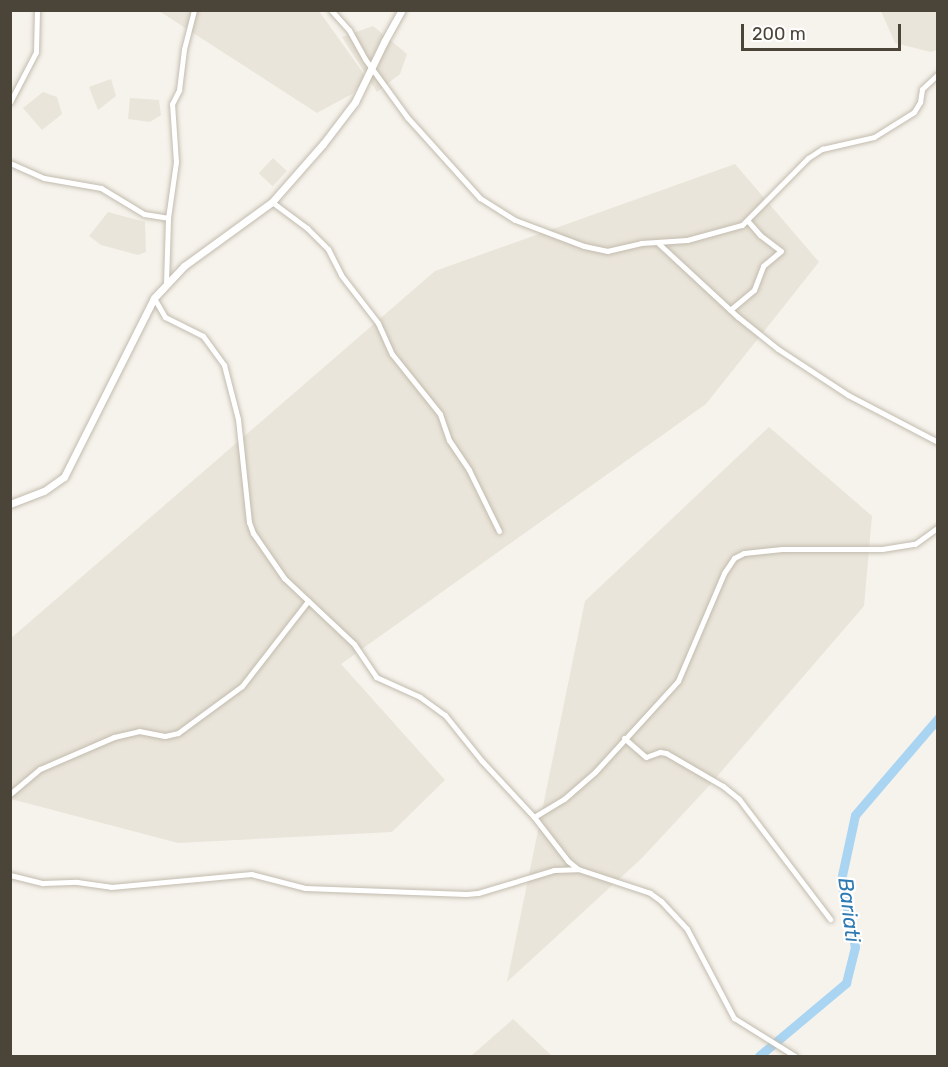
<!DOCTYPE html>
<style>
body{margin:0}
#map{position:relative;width:948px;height:1067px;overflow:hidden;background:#f6f3ec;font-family:Rubik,sans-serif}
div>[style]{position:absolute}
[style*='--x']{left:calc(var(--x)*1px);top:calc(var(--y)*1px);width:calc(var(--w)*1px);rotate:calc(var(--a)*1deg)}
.residential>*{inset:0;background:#eae5da;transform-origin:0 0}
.river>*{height:9px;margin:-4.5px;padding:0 4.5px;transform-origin:4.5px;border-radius:4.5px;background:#a9d4f2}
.roads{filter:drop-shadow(0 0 2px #c2bbae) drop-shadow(0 0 2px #c2bbae)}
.minor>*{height:5px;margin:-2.5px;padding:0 2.5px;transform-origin:2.5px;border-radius:2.5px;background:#fff}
.tertiary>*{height:7px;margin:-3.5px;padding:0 3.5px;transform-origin:3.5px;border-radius:3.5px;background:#fff}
span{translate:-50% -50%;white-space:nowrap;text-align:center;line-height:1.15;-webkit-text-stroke:4.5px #fff;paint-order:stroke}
.water-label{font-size:21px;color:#2e7ab2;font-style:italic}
.frame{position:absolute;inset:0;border:12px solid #4b4439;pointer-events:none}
.scale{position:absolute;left:741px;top:24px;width:160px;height:27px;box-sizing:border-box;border:3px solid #4b4439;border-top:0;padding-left:8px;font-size:18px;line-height:21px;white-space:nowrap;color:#4b4439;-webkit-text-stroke:4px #fff;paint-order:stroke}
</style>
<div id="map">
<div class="residential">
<div style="clip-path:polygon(159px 11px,319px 11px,366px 77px,352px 94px,317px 113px)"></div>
<div style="clip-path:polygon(881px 11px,937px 11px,937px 50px,931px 52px,895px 43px)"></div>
<div style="clip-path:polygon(373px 26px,407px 54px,400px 74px,377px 92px,342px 37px)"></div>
<div style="clip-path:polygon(111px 79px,116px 96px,98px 110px,89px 87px)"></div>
<div style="clip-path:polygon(43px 92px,57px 97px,62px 114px,42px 130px,23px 108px)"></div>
<div style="clip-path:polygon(130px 98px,159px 100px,161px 115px,150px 122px,128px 119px)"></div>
<div style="left:273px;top:158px;width:19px;height:21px;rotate:43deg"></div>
<div style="clip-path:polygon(735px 164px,819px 262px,706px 404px,341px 664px,445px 780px,392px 832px,178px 843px,11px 799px,10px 639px,435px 271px)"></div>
<div style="clip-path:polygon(108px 212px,145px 222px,146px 252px,138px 255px,101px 245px,89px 236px)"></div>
<div style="clip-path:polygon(769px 427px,872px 516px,864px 606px,708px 787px,642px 858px,507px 982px,585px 601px)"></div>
<div style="clip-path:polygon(513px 1019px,552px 1056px,471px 1056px)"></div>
</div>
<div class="river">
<div style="--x:759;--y:1056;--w:114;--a:-40"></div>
<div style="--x:846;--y:983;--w:37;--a:-76"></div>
<div style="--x:855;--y:947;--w:68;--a:-101.8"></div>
<div style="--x:841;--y:880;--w:66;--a:-77.8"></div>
<div style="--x:855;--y:815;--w:128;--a:-49.4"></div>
</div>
<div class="roads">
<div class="minor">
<div style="--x:331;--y:10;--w:27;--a:48"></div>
<div style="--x:349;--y:30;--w:33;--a:61"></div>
<div style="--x:365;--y:59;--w:72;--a:54.1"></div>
<div style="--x:407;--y:117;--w:109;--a:48"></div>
<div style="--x:480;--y:198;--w:41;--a:32.2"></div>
<div style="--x:515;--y:220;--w:74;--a:20.6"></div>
<div style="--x:584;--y:246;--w:24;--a:12"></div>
<div style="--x:607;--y:251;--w:35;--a:-13"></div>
<div style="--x:641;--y:243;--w:46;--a:-3.7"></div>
<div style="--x:687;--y:240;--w:57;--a:-15.3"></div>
<div style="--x:742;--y:225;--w:94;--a:-45.4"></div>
<div style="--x:808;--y:158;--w:17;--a:-33"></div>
<div style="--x:822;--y:149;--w:53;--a:-13"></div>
<div style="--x:874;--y:137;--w:47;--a:-32"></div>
<div style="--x:914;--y:112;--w:12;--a:-59"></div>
<div style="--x:920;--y:102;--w:13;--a:-81"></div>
<div style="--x:922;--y:89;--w:22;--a:-43"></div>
<div style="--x:10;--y:102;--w:56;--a:-62.5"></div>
<div style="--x:36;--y:52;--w:42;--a:-88.6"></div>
<div style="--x:10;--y:163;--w:37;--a:24"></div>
<div style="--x:44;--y:178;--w:58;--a:10"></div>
<div style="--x:101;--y:188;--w:50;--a:31.2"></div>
<div style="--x:144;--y:214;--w:24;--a:9"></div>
<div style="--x:272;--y:202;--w:44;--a:36.6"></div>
<div style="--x:307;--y:228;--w:30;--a:45"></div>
<div style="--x:328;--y:249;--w:29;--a:63"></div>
<div style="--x:341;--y:275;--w:61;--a:52.4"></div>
<div style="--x:378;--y:323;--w:34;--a:66"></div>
<div style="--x:392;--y:354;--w:77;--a:51.3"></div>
<div style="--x:440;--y:414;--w:28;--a:71"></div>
<div style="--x:449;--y:440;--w:36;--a:56"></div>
<div style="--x:469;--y:470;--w:68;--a:63.8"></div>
<div style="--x:658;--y:243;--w:109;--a:42.8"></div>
<div style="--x:738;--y:317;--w:51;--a:38.7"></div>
<div style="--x:778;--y:349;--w:84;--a:33.3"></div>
<div style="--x:848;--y:395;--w:102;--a:27.6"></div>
<div style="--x:166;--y:283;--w:65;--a:-88.2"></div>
<div style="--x:168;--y:218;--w:57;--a:-81.9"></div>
<div style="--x:176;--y:162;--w:58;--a:-93.9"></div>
<div style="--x:172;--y:104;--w:16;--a:-63"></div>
<div style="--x:179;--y:90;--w:41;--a:-83"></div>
<div style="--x:184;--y:49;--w:40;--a:-75.6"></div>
<div style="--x:154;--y:298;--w:22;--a:60"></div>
<div style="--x:165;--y:317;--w:42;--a:26.6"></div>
<div style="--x:203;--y:336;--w:36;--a:54"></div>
<div style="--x:224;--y:365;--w:56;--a:75.5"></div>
<div style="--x:238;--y:419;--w:104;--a:83.9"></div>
<div style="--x:249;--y:522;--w:12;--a:70"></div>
<div style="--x:253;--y:533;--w:55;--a:55.4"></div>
<div style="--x:284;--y:578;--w:96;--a:43.3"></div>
<div style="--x:354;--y:644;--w:40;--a:56"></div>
<div style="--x:376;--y:677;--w:48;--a:24.4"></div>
<div style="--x:420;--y:697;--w:31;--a:36"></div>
<div style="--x:445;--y:715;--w:58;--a:51.3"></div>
<div style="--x:481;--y:760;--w:78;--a:47.1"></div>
<div style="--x:534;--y:817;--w:56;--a:52.3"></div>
<div style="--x:568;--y:861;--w:13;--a:39"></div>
<div style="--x:578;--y:869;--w:76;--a:18.4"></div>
<div style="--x:650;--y:893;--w:14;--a:36"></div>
<div style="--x:661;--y:901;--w:38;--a:47"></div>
<div style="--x:687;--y:929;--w:101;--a:62.2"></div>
<div style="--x:734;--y:1018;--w:72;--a:31.9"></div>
<div style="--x:730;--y:310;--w:31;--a:-40"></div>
<div style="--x:754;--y:290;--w:26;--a:-69"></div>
<div style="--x:763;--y:266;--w:23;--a:-40"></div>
<div style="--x:781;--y:251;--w:26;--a:-143"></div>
<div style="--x:760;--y:235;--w:18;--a:-131"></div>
<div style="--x:624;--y:738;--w:29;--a:41"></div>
<div style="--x:646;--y:757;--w:15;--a:-20"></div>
<div style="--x:660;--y:752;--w:6;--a:9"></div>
<div style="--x:666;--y:753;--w:66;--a:30.1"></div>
<div style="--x:723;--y:786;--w:21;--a:39"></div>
<div style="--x:739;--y:799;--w:151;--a:52.8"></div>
<div style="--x:10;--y:794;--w:39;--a:-40"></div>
<div style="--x:40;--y:769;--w:81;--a:-23.4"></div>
<div style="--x:114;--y:737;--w:26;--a:-13"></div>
<div style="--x:139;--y:731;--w:26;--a:11"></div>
<div style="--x:165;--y:736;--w:13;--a:-13"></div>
<div style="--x:178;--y:733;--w:79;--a:-36.3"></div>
<div style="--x:242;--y:686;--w:108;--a:-52.2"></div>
<div style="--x:534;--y:817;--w:35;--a:-31"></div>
<div style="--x:564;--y:799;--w:41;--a:-41.1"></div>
<div style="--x:595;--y:772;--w:123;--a:-47.6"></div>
<div style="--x:678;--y:681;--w:117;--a:-66.9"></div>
<div style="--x:724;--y:573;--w:18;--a:-56"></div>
<div style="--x:734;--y:558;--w:11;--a:-27"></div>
<div style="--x:744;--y:553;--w:38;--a:-6"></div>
<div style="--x:782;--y:549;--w:100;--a:0"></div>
<div style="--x:882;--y:549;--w:33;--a:-9"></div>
<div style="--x:915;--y:544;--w:29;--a:-36"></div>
<div style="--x:10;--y:875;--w:34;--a:14"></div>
<div style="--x:43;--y:883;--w:34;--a:-2"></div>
<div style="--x:77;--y:882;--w:34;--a:8"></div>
<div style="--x:111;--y:887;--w:141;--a:-5.3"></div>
<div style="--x:251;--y:874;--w:56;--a:14.5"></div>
<div style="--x:305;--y:888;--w:161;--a:2.1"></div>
<div style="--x:466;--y:894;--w:12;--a:-5"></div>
<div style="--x:478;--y:893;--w:79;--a:-16.8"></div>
<div style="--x:554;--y:870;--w:23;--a:-2"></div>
</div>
<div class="tertiary">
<div style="--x:10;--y:504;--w:36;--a:-21"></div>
<div style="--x:44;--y:491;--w:24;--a:-35"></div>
<div style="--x:64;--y:477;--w:200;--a:-63.3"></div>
<div style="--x:154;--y:298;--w:44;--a:-46.8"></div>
<div style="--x:184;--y:266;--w:109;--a:-36"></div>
<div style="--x:272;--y:202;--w:77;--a:-48.7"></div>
<div style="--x:323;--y:144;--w:53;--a:-52.7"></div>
<div style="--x:355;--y:102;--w:67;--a:-64.2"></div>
<div style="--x:384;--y:42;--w:37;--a:-61"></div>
</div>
</div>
<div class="water-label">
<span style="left:849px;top:910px;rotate:83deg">Bariati</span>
</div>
<div class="frame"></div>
<div class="scale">200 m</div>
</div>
